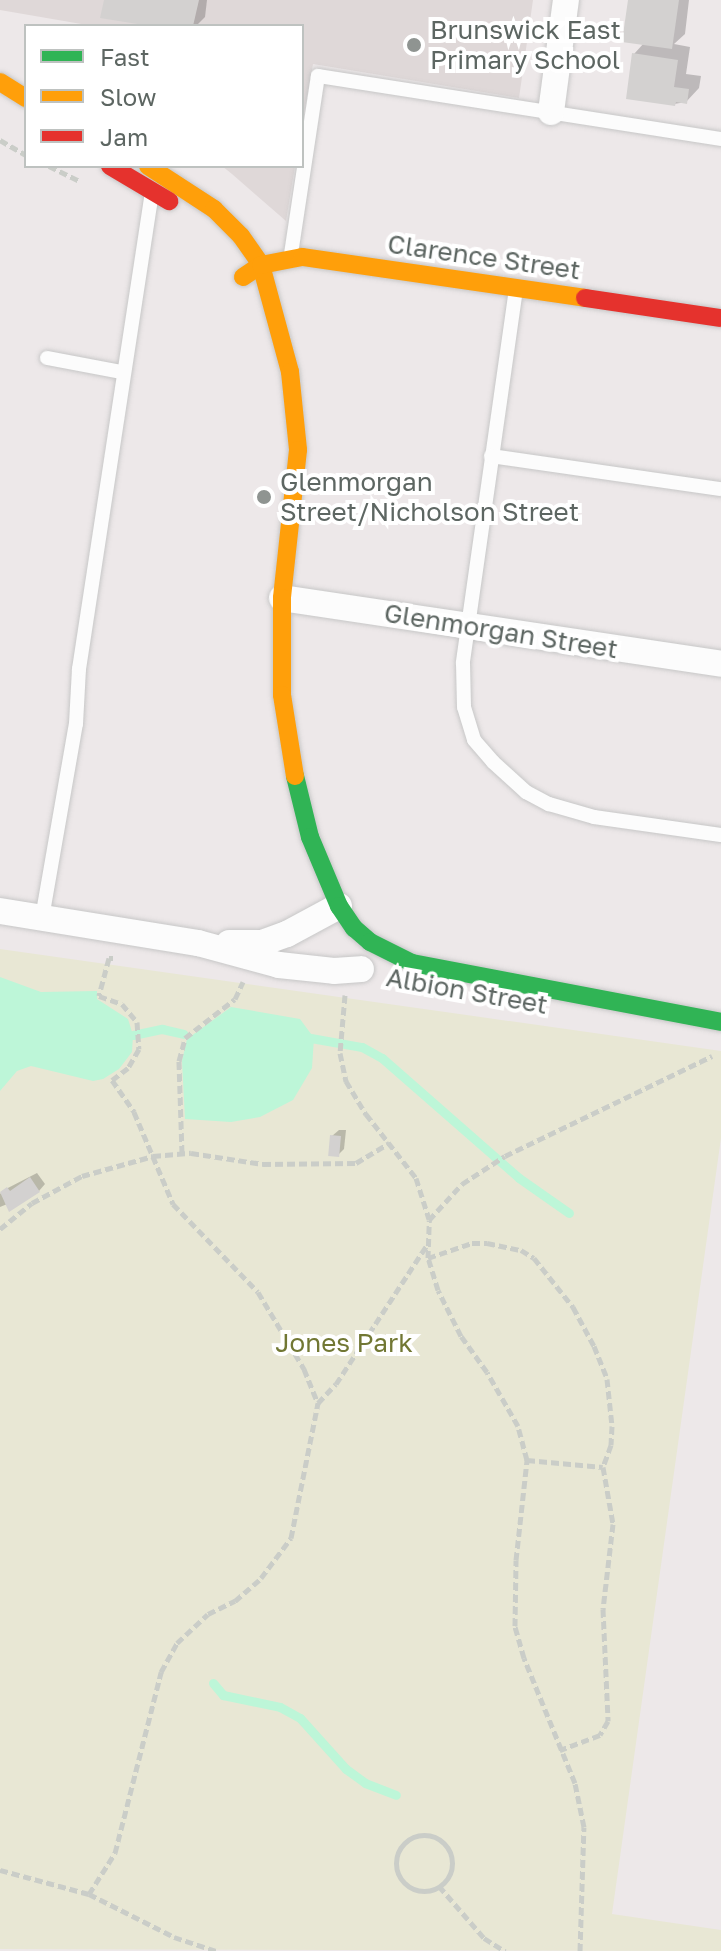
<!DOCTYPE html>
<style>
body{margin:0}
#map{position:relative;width:721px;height:1951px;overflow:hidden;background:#ede8e9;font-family:"Golos Text",sans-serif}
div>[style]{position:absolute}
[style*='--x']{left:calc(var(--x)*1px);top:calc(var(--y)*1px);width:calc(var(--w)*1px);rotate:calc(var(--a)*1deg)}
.education>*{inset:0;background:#dfd8d8}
.green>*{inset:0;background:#e8e7d4}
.water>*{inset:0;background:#bdf6d8}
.shadow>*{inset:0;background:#0003}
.stream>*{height:9px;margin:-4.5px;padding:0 4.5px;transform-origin:4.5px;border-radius:4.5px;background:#bdf6d8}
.building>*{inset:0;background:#d3d1d0;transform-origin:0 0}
.path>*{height:5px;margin-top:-2.5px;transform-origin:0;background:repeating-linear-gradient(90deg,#cacdc8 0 8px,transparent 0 12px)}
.path>.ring{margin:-2.5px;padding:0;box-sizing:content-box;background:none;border:5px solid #cacdc8;border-radius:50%}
.roads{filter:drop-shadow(0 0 2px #c7c7c7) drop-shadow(0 0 2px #c7c7c7)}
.lane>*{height:14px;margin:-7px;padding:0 7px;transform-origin:7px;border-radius:7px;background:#fcfcfc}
.street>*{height:26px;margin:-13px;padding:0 13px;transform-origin:13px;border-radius:13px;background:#fcfcfc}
.fast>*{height:18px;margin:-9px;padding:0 9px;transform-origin:9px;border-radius:9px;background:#30b455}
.slow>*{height:18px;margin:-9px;padding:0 9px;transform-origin:9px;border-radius:9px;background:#ff9f0a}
.jam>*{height:18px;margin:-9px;padding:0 9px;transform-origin:9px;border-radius:9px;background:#e5322d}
.dots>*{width:22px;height:22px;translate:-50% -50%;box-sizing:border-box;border:4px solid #fff;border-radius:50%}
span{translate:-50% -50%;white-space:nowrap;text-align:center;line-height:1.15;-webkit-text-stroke:8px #fff;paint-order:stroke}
.poi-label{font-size:26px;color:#5d6662}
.left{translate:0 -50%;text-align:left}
.street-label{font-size:26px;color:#5d6662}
.park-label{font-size:26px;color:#717733}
.legend{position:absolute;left:24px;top:24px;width:280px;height:144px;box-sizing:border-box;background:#fff;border:2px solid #bec2c0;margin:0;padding:10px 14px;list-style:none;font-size:24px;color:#5d6662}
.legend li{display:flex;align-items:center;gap:16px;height:40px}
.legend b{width:40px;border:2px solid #bec2c0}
</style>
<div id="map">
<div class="education">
<div style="clip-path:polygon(0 0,533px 0,519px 98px,313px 64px,302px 125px,302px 26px,93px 26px,0 10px)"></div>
<div style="clip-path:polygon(222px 166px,295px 166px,286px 221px,232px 174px)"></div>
</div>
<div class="green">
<div style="clip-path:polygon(0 949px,721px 1051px,721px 1138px,612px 1914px,721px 1930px,721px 1951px,0 1949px)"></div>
</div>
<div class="water">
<div style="clip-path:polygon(0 977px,41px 992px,97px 991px,97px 999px,128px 1019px,133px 1035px,132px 1052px,119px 1069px,103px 1079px,93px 1081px,31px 1066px,17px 1071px,0 1091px)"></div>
<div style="clip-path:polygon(231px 1007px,300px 1019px,314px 1038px,312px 1068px,293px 1100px,260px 1117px,231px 1122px,185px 1119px,182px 1061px,187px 1039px)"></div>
</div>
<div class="shadow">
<div style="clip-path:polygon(106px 0,207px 0,205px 17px,196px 26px,163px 26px)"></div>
<div style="clip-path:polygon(630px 0,689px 0,685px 34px,674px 44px,690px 47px,686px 74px,701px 76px,699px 88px,686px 102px,674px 104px,634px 54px,644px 43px)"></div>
<div style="clip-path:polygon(339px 1130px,346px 1130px,344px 1149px,338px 1155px,332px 1136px)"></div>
<div style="clip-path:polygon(37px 1173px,45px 1184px,39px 1191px,0 1207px,0 1194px,4px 1190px)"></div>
</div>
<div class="stream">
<div style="--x:133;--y:1035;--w:30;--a:-12"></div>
<div style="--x:162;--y:1029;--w:22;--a:13"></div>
<div style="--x:305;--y:1037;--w:58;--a:10"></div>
<div style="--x:362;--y:1047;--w:23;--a:29"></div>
<div style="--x:382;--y:1058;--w:182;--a:41.2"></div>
<div style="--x:519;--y:1178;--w:61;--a:35"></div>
<div style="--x:213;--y:1683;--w:16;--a:50"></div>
<div style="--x:223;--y:1695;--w:58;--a:11.9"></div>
<div style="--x:280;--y:1707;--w:23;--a:29"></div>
<div style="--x:300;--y:1718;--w:69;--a:48"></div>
<div style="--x:346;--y:1769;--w:24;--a:36"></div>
<div style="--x:365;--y:1783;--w:33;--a:21"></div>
</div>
<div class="building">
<div style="clip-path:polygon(104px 0,199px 0,193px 26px,150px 26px,100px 18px)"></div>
<div style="clip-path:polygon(628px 0,679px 0,672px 49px,622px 42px)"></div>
<div style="clip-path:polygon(632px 53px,678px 60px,674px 87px,689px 89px,687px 104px,676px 102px,675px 106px,626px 99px)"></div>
<div style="left:330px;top:1135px;width:11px;height:21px;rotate:5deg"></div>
<div style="clip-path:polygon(30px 1177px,40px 1192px,9px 1212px,0 1192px,7px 1187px,10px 1191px)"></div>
</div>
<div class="path">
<div style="--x:0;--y:140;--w:30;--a:30"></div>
<div style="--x:49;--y:166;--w:34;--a:26"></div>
<div style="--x:113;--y:958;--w:4;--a:180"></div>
<div style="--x:109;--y:958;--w:39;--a:105"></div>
<div style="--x:99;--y:996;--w:24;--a:19"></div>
<div style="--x:122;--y:1004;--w:23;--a:50"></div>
<div style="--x:137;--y:1022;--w:27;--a:86"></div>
<div style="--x:139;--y:1049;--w:22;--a:120"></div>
<div style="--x:128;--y:1068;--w:20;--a:143"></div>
<div style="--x:112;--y:1080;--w:39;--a:55"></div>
<div style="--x:134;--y:1112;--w:100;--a:67"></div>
<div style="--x:173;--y:1204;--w:122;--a:46"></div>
<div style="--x:258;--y:1292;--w:90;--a:59.1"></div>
<div style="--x:304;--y:1369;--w:37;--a:68"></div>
<div style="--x:345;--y:995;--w:58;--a:94.9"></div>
<div style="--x:340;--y:1053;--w:29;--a:78"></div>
<div style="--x:346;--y:1081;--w:39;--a:59"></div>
<div style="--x:366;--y:1114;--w:81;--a:52"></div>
<div style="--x:416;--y:1178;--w:43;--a:72.4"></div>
<div style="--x:182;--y:1153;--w:92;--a:-91.9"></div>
<div style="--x:179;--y:1061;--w:24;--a:-75"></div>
<div style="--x:185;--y:1038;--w:63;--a:-38"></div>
<div style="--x:235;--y:999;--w:19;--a:-65"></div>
<div style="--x:0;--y:1229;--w:41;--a:-39.1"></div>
<div style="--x:32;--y:1203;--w:57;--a:-28.4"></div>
<div style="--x:82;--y:1176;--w:74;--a:-15.7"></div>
<div style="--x:153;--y:1156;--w:38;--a:-5"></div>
<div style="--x:191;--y:1153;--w:73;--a:8.7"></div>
<div style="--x:263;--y:1164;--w:93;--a:-0.6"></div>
<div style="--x:356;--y:1163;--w:39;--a:-31"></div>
<div style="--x:428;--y:1258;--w:46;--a:-18.8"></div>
<div style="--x:472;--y:1243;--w:15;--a:0"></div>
<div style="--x:487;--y:1243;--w:35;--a:12"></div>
<div style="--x:521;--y:1250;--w:15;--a:32"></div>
<div style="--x:534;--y:1258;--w:63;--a:51.5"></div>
<div style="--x:573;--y:1307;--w:44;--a:61.7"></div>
<div style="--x:594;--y:1346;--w:35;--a:68"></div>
<div style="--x:607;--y:1379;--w:47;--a:83.9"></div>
<div style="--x:612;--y:1426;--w:19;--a:93"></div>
<div style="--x:611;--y:1445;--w:23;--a:110"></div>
<div style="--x:603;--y:1467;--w:58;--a:80"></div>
<div style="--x:613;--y:1524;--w:86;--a:96.7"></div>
<div style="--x:603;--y:1609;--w:112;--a:87.4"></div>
<div style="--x:608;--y:1721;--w:16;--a:120"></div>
<div style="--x:600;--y:1735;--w:43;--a:159.4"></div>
<div style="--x:527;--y:1460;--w:76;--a:5.3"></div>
<div class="ring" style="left:396px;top:1835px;width:51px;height:51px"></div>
<div style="--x:0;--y:1870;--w:92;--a:15.1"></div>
<div style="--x:89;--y:1894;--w:95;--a:26.8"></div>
<div style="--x:174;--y:1937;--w:44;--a:18.4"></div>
<div style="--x:439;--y:1886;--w:69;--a:49.1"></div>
<div style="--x:484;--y:1938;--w:25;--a:32"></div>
<div style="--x:89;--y:1894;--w:49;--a:-57.6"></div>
<div style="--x:115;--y:1853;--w:187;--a:-75.7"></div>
<div style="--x:161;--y:1672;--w:33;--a:-61"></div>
<div style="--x:177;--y:1643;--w:42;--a:-43.1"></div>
<div style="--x:208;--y:1614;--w:30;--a:-26"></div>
<div style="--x:235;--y:1601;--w:35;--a:-41"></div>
<div style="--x:261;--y:1578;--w:50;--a:-53.1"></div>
<div style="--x:291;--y:1538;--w:138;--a:-78.7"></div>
<div style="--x:318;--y:1403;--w:26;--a:-47"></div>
<div style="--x:336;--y:1384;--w:166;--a:-56.8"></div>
<div style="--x:580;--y:1951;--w:124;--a:-88.2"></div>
<div style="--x:584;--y:1827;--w:45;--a:-101.6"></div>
<div style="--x:575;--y:1783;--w:135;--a:-112.2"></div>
<div style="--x:524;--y:1658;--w:33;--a:-106"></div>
<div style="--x:515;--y:1626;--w:66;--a:-89.1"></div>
<div style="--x:516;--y:1560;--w:101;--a:-83.7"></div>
<div style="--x:527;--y:1460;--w:35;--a:-105"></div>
<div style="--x:518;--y:1426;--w:62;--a:-119.9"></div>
<div style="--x:487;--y:1372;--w:44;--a:-125.8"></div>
<div style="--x:461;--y:1336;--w:51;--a:-116.6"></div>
<div style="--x:438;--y:1290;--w:34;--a:-107"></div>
<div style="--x:428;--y:1258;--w:38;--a:-88"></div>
<div style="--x:429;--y:1220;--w:49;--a:-47.5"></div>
<div style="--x:462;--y:1184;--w:51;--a:-33.1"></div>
<div style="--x:505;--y:1156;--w:230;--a:-25.8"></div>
</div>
<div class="roads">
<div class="lane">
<div style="--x:291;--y:254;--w:180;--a:-81.4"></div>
<div style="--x:318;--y:76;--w:408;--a:8.9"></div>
<div style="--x:516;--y:289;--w:378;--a:98.1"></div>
<div style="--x:463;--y:663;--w:44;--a:88.7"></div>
<div style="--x:464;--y:707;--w:34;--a:73"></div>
<div style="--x:474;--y:740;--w:29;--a:49"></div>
<div style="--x:493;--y:762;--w:45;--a:42.3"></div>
<div style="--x:526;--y:792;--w:26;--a:28"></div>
<div style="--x:549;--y:804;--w:47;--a:16.1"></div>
<div style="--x:594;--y:817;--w:128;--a:8.1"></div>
<div style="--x:47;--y:358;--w:76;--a:10.6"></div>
<div style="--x:491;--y:456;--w:232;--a:8.2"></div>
<div style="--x:42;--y:918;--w:197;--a:-80.1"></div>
<div style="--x:76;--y:724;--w:55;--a:-86.9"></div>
<div style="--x:79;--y:669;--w:481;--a:-81.3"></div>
</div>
<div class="street">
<div style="--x:551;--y:112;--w:113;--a:-82.4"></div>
<div style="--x:282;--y:598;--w:444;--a:8.5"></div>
<div style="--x:0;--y:911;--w:201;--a:9.2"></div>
<div style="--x:198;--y:943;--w:84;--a:15.2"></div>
<div style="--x:279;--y:965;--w:55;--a:6.2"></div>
<div style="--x:334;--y:971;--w:27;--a:-4"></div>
<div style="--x:229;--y:943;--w:33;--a:0"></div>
<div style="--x:262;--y:943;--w:27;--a:-20"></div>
<div style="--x:287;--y:934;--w:59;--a:-28.3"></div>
</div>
<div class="fast">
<div style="--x:295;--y:776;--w:63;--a:76.2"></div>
<div style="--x:310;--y:837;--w:75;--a:67.2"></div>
<div style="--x:339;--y:906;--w:27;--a:56"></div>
<div style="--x:354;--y:928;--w:21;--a:41"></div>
<div style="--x:370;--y:942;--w:47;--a:26.6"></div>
<div style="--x:412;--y:963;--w:315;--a:10.8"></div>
</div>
<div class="slow">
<div style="--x:0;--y:82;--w:31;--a:32"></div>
<div style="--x:148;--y:166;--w:79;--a:33.1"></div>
<div style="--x:214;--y:209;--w:38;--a:45"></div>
<div style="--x:241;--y:236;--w:35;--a:55"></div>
<div style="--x:261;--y:265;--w:111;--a:74.8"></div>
<div style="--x:290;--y:372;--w:78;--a:84.1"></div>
<div style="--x:298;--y:450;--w:149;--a:96.2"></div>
<div style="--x:282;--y:598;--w:97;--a:90"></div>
<div style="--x:282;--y:695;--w:82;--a:80.9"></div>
<div style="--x:243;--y:277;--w:22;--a:-34"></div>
<div style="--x:261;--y:265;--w:42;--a:-11"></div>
<div style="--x:302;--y:257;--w:286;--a:8.2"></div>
</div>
<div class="jam">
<div style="--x:110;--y:166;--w:69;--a:30.7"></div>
<div style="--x:585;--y:298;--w:137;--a:8.4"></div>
</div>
</div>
<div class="dots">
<div style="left:414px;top:45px;background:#8f9491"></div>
<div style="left:264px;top:497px;background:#8f9491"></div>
</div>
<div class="poi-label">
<span class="left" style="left:430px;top:45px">Brunswick East<br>Primary School</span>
<span class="left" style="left:280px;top:497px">Glenmorgan<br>Street/Nicholson Street</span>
</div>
<div class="street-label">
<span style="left:484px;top:257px;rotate:8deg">Clarence Street</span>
<span style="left:501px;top:631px;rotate:9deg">Glenmorgan Street</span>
<span style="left:467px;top:991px;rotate:10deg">Albion Street</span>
</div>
<div class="park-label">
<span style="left:344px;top:1343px">Jones Park</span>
</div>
<ul class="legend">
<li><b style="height:10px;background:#30b455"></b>Fast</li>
<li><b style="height:10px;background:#ff9f0a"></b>Slow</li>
<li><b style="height:10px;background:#e5322d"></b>Jam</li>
</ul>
</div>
